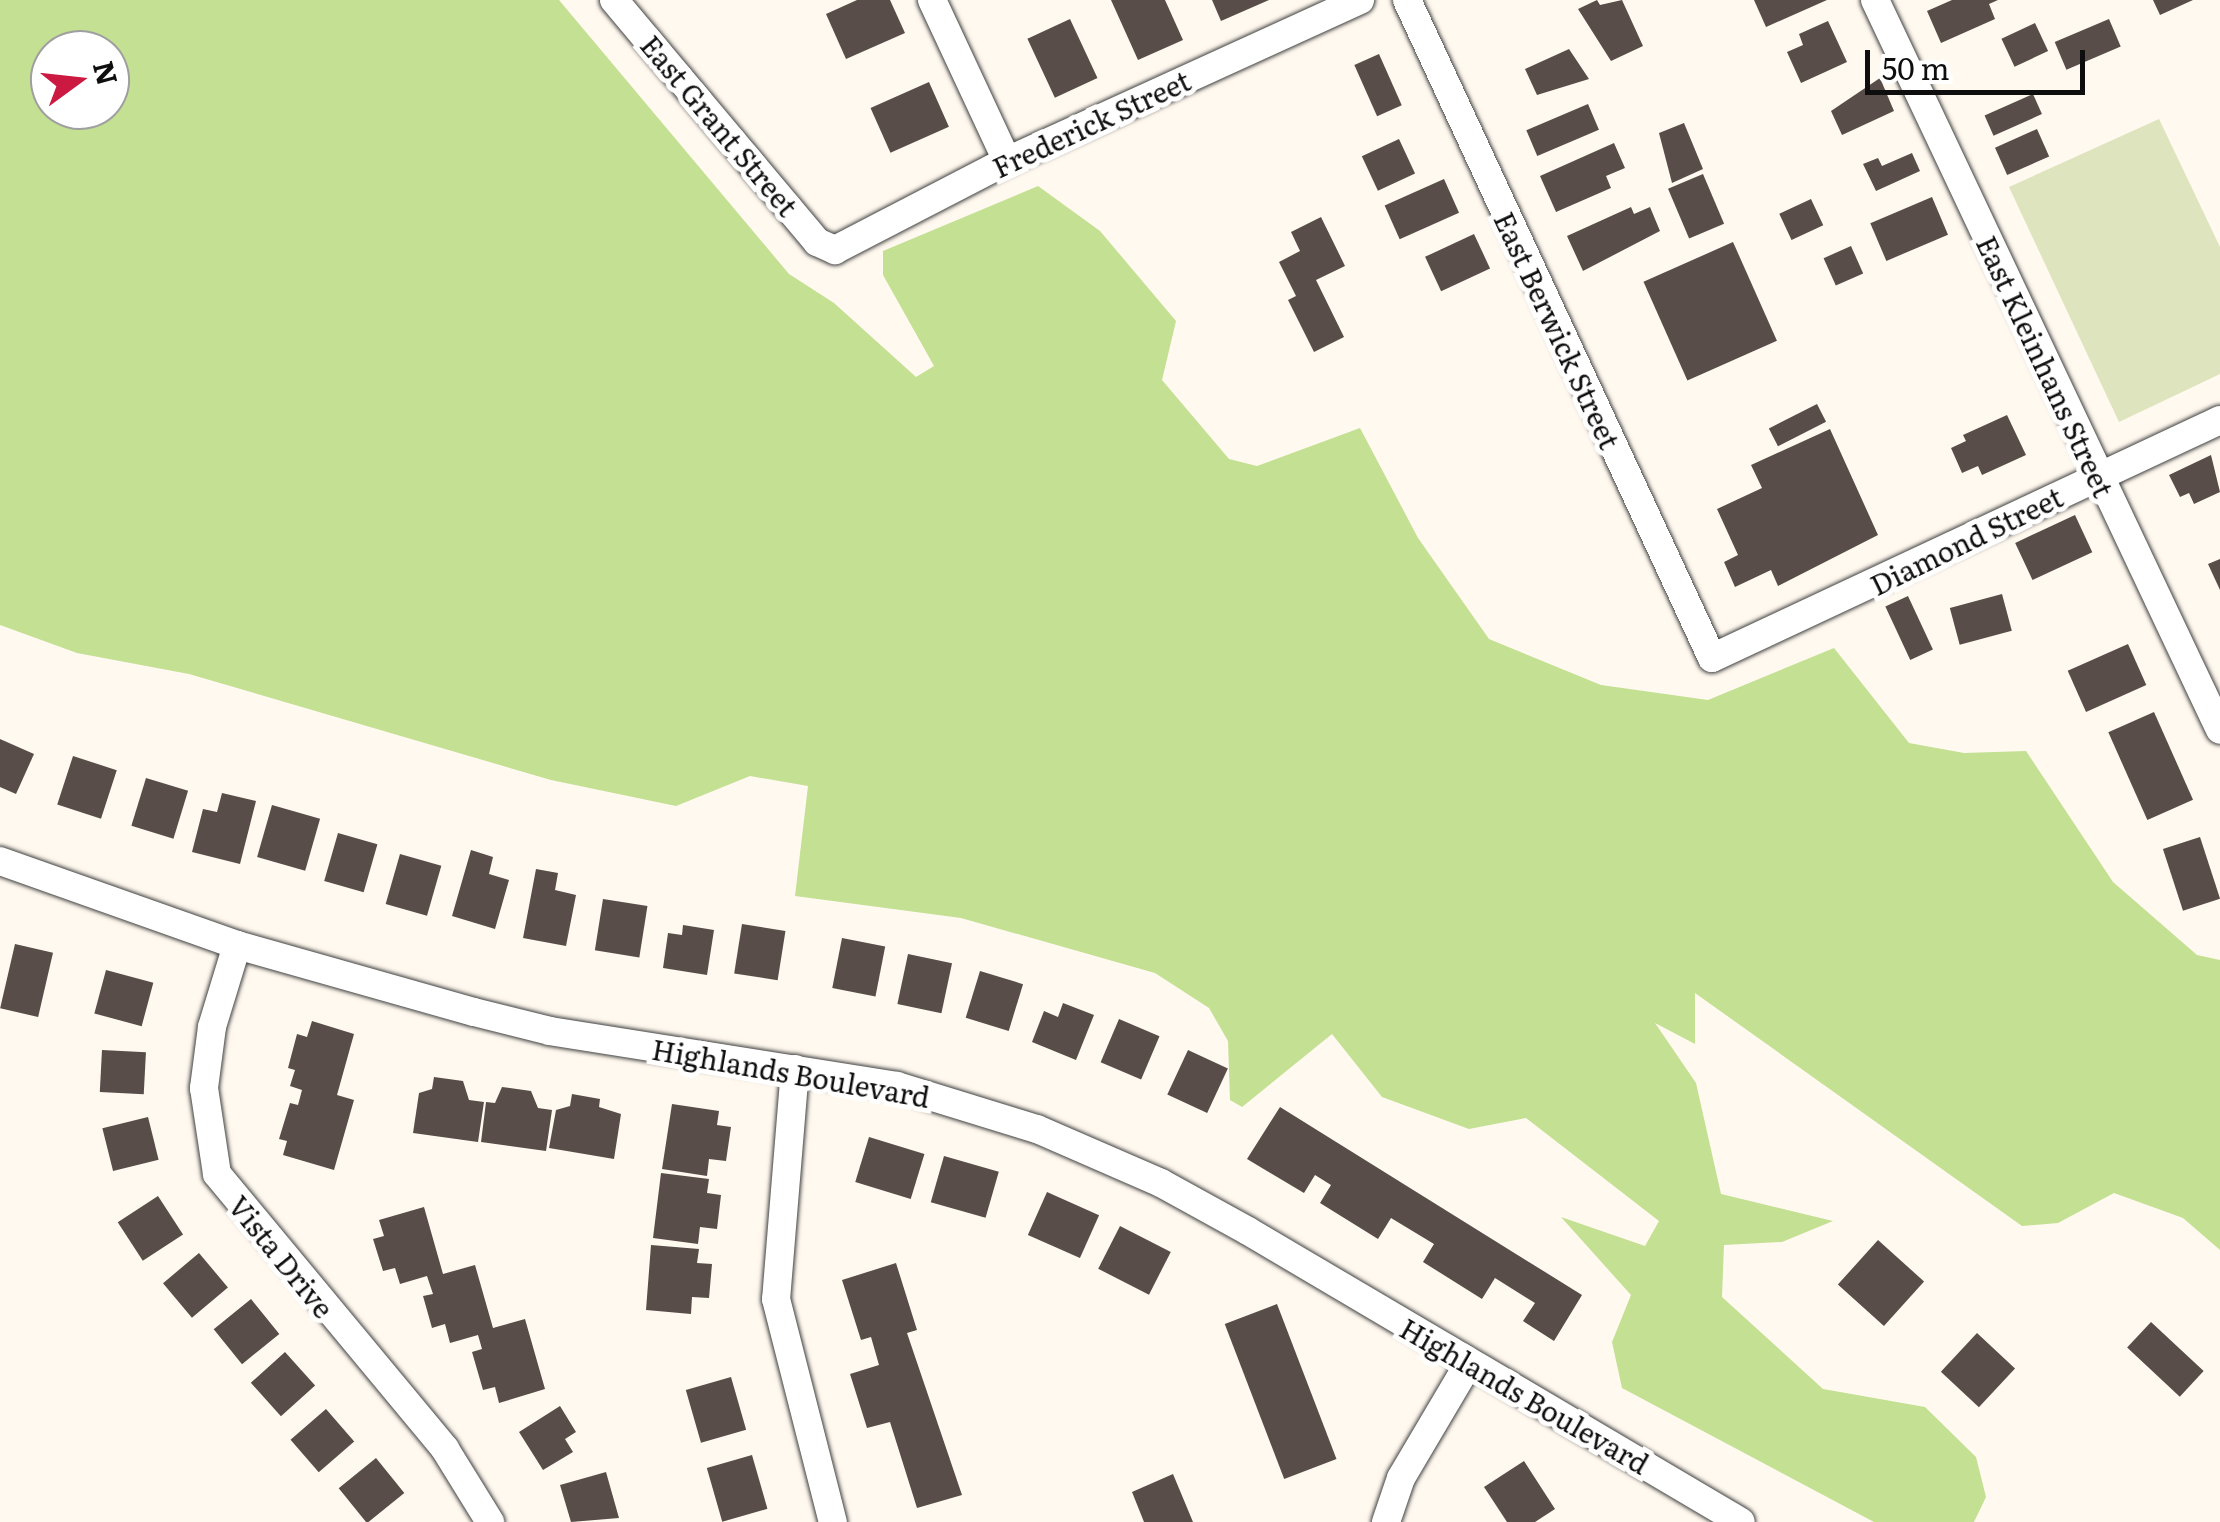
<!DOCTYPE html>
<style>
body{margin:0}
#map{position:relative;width:2220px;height:1522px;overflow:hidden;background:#fff9ef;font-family:Literata,serif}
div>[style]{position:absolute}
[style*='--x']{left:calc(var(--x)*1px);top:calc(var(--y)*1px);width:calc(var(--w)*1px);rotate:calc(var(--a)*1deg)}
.forest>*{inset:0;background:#c3e093}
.cemetery>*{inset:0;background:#dee4be}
.building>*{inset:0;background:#584d49;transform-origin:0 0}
.roads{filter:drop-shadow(0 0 2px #414141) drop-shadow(0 0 2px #414141)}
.street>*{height:28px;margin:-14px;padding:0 14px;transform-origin:14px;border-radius:14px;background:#fff}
span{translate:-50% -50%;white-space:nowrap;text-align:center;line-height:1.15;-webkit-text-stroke:10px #fff;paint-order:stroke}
.street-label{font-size:28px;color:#0e0e0e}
.north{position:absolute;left:30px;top:30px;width:100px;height:100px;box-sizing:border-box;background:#fff;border:2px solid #9f9f9f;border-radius:50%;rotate:75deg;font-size:28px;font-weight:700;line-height:40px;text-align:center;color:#0e0e0e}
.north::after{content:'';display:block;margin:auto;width:35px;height:45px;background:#cc1941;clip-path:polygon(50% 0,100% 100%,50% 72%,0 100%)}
.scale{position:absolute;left:1865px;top:50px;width:220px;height:45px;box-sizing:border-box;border:5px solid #0e0e0e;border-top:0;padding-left:12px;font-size:30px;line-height:35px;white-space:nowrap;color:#0e0e0e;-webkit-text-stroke:8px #fff;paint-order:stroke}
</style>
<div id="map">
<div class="forest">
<div style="clip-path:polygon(evenodd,0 0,559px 0,789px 274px,834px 303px,916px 377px,934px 366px,883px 275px,883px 251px,1038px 186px,1100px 231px,1176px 321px,1162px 380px,1229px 459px,1257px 466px,1360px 428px,1418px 538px,1489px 639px,1601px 685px,1708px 700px,1834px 648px,1909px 743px,1964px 753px,2026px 751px,2113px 882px,2197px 955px,2220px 960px,2220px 1250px,2183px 1218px,2114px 1193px,2058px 1223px,2022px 1226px,1695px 993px,1695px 1044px,1655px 1023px,1696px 1083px,1721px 1194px,1833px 1221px,1782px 1242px,1724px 1245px,1722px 1297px,1823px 1389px,1925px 1407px,1976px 1457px,1986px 1497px,1974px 1522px,1874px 1522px,1622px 1388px,1612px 1342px,1631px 1295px,1561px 1217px,1645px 1246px,1659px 1221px,1526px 1118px,1469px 1129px,1382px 1097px,1332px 1034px,1242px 1107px,1230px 1100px,1228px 1041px,1209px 1008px,1155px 973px,961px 918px,795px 896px,808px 786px,750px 776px,676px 806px,551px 780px,189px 674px,77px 653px,0 625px,0 0,110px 50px,110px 110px,50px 110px,50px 50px,110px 50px)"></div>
</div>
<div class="cemetery">
<div style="clip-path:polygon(2159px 119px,2220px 247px,2220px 374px,2119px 422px,2009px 187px)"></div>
</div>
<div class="building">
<div style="clip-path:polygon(857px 0,890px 0,905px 33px,846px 59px,826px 14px)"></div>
<div style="clip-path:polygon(1111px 0,1165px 0,1183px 40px,1138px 60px)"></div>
<div style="clip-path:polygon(1212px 0,1269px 0,1221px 21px)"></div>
<div style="clip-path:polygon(1597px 0,1600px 5px,1622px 0,1643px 46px,1611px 61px,1578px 9px)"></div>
<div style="clip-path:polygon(1754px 0,1827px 0,1766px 27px)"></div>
<div style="clip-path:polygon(1952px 0,1998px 0,1989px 4px,1995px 19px,1941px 43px,1927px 11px)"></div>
<div style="clip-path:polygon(2153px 0,2193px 0,2160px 15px)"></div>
<div style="left:1070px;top:19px;width:65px;height:47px;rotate:65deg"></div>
<div style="left:2109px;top:19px;width:30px;height:59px;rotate:67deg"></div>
<div style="clip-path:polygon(1828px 21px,1847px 62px,1801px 83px,1787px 52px,1803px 45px,1799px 34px)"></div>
<div style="left:2035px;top:23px;width:31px;height:37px;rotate:65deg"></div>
<div style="clip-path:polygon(1569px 49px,1589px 79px,1537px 95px,1525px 69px)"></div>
<div style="left:1379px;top:54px;width:56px;height:27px;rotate:66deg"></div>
<div style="clip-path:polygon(1880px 78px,1894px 111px,1842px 135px,1831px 111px)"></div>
<div style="left:929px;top:82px;width:49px;height:64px;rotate:66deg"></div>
<div style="left:2033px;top:94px;width:22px;height:53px;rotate:66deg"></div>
<div style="left:1588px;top:104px;width:28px;height:67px;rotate:67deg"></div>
<div style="clip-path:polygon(1684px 123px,1703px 169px,1672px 183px,1659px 133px)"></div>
<div style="left:2037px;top:129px;width:30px;height:46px;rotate:66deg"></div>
<div style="left:1399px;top:139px;width:38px;height:41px;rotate:65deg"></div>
<div style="clip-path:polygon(1614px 143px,1625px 168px,1606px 176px,1611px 188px,1556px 212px,1540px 176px)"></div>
<div style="clip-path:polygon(1912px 153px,1920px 171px,1876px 191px,1863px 164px,1878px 158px,1882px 166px)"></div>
<div style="left:1703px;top:174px;width:54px;height:38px;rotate:67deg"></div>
<div style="left:1444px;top:179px;width:37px;height:65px;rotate:66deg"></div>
<div style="left:1932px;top:197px;width:41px;height:67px;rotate:67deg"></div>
<div style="left:1811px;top:199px;width:29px;height:35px;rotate:65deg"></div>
<div style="clip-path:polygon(1631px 207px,1634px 214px,1650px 207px,1660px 231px,1583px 271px,1567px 236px)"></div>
<div style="clip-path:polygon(1321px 217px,1345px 266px,1316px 280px,1344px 337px,1314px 352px,1288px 300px,1296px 296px,1279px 262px,1300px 251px,1291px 232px)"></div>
<div style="left:1474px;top:234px;width:38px;height:54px;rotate:65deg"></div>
<div style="left:1733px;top:242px;width:108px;height:98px;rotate:66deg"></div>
<div style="left:1851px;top:246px;width:30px;height:30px;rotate:66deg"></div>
<div style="left:1817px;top:404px;width:20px;height:54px;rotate:63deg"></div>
<div style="clip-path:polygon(2007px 415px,2026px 455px,1982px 475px,1978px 466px,1962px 473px,1951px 448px,1966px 441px,1963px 435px)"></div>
<div style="clip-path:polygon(1830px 429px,1878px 535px,1778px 586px,1771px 570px,1735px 587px,1724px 562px,1738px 555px,1717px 509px,1762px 488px,1751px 465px)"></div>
<div style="clip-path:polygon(2211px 455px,2220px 492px,2194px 504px,2189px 493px,2180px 497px,2169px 475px)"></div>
<div style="left:2075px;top:515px;width:41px;height:66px;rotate:65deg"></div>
<div style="clip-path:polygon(2220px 559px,2220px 590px,2208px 564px)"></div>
<div style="left:2002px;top:594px;width:38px;height:54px;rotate:75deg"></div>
<div style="left:1908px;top:596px;width:59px;height:25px;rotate:65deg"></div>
<div style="left:2128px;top:644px;width:45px;height:66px;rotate:66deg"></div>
<div style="left:2154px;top:712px;width:96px;height:50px;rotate:66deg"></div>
<div style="clip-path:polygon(0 739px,34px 754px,16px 794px,0 787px)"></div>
<div style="left:73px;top:756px;width:46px;height:51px;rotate:18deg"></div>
<div style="left:146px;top:778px;width:44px;height:50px;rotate:17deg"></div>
<div style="clip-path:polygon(222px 793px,256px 801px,240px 864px,192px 852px,203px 809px,217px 812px)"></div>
<div style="left:272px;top:805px;width:50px;height:54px;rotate:16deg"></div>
<div style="left:338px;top:833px;width:41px;height:50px;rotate:16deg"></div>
<div style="left:2200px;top:837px;width:65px;height:39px;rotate:72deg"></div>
<div style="clip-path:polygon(471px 850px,493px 857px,489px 874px,509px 880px,495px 929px,452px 916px)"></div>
<div style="left:400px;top:854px;width:43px;height:52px;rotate:16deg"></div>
<div style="clip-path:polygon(536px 869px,558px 873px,555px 890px,576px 895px,566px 946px,523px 938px)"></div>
<div style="left:603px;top:899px;width:45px;height:52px;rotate:9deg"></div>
<div style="left:742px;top:924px;width:44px;height:50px;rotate:9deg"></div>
<div style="clip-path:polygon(683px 925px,714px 930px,707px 975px,663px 968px,668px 933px,682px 935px)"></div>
<div style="left:842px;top:938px;width:44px;height:51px;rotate:11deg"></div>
<div style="left:15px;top:944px;width:39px;height:66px;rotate:13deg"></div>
<div style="left:908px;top:954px;width:45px;height:51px;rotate:12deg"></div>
<div style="left:106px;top:970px;width:49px;height:45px;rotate:15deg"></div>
<div style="left:980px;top:971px;width:45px;height:49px;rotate:17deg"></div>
<div style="clip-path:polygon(1063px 1003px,1094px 1015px,1076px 1060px,1032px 1042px,1044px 1011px,1058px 1017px)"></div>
<div style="left:1119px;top:1019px;width:44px;height:47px;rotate:23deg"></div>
<div style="clip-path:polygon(312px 1021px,354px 1034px,337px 1095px,354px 1100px,334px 1170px,283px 1155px,287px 1141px,279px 1139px,290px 1103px,298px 1105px,302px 1090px,290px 1086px,295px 1070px,288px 1068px,297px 1034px,307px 1037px)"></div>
<div style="left:102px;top:1050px;width:44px;height:42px;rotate:3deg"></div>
<div style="left:1188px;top:1050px;width:44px;height:49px;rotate:25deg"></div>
<div style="clip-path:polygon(434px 1077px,463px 1081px,469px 1100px,484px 1102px,478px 1142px,413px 1133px,419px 1093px,432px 1089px)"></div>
<div style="clip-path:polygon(502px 1087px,531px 1091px,538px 1108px,552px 1110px,546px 1151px,481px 1142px,486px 1102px,495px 1103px)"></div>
<div style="clip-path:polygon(572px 1094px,600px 1099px,599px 1107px,621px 1114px,614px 1159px,549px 1148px,556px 1110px,570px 1106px)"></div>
<div style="clip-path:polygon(672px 1104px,719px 1111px,717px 1125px,731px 1127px,726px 1161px,709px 1159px,707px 1176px,662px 1169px)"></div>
<div style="clip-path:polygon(1280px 1107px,1582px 1295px,1554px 1341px,1523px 1321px,1535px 1303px,1495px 1278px,1482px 1299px,1423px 1262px,1434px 1244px,1391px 1218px,1378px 1239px,1320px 1203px,1331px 1185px,1315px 1175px,1304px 1193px,1247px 1159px)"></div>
<div style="left:148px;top:1117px;width:44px;height:47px;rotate:76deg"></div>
<div style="left:869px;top:1137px;width:58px;height:47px;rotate:17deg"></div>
<div style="left:944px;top:1156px;width:57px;height:48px;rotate:16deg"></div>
<div style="clip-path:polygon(661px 1173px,709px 1179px,707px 1193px,721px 1195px,717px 1229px,700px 1227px,698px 1244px,653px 1238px)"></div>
<div style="left:1047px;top:1192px;width:57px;height:47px;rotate:24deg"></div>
<div style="left:158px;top:1196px;width:46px;height:48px;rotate:57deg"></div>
<div style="clip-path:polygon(424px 1207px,443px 1274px,475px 1265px,493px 1328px,525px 1319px,545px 1389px,499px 1403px,495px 1387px,483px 1390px,472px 1352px,482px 1349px,478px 1335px,450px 1343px,445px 1324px,432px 1328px,423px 1296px,433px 1294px,427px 1276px,400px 1284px,395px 1268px,383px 1271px,373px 1239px,384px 1236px,379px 1220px)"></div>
<div style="left:1120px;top:1226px;width:57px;height:48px;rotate:27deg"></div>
<div style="left:1878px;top:1240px;width:62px;height:60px;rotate:42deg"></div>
<div style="clip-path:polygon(651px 1245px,699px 1249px,697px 1263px,712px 1264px,709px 1298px,692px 1297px,691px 1314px,646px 1310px)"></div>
<div style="left:199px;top:1253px;width:45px;height:47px;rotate:50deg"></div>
<div style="clip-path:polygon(896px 1263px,917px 1330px,907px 1333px,962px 1495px,917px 1508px,890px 1422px,867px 1428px,850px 1374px,879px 1365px,871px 1337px,861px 1340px,842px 1280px)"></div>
<div style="left:251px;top:1299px;width:45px;height:48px;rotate:51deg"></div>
<div style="left:1277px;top:1304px;width:166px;height:56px;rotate:69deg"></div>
<div style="left:2151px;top:1322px;width:72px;height:35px;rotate:43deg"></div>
<div style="left:1977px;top:1333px;width:52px;height:53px;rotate:43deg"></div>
<div style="left:285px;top:1352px;width:45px;height:46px;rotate:48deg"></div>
<div style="left:731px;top:1377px;width:55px;height:47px;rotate:74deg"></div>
<div style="clip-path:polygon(560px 1406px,576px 1432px,565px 1439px,573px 1452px,543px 1470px,519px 1432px)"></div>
<div style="left:326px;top:1409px;width:43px;height:47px;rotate:49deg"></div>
<div style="left:752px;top:1455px;width:56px;height:47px;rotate:74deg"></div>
<div style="left:376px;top:1458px;width:45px;height:48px;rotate:51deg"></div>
<div style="clip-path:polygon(1524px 1461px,1555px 1509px,1535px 1522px,1507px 1522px,1484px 1487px)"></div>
<div style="clip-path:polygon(606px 1472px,619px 1518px,571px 1522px,560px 1485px)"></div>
<div style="clip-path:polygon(1173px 1474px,1193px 1522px,1144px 1522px,1132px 1492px)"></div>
</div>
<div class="roads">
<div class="street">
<div style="--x:614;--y:0;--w:316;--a:50"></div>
<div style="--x:817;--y:242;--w:20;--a:24"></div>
<div style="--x:835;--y:250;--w:194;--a:-27.4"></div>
<div style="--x:1007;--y:161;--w:388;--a:-24.5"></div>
<div style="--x:932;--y:0;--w:178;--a:65"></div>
<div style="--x:1407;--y:0;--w:725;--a:65.13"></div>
<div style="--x:1712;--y:658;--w:561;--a:-25.1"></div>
<div style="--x:1875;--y:0;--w:807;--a:64.7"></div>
<div style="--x:0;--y:861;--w:251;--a:19.5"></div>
<div style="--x:237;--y:945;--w:246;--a:15.8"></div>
<div style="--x:474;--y:1012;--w:78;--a:14"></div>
<div style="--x:550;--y:1031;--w:351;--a:9"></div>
<div style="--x:897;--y:1086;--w:146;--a:17.1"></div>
<div style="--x:1037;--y:1129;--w:135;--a:23.5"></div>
<div style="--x:1161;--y:1183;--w:99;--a:28.9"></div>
<div style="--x:1248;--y:1231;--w:572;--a:30.55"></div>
<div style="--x:237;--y:945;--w:86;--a:107"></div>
<div style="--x:212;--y:1027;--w:62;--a:97.5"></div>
<div style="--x:204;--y:1088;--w:87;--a:81.4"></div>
<div style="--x:217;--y:1174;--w:357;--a:50.3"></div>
<div style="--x:445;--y:1449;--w:86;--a:58.3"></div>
<div style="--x:795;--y:1069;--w:231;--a:94.7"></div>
<div style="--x:776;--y:1299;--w:230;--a:75.7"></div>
<div style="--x:1386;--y:1522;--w:46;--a:-71.2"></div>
<div style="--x:1401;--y:1478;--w:134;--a:-59.4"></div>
</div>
</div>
<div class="street-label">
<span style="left:1091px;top:123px;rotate:-25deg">Frederick Street</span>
<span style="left:720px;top:125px;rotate:50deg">East Grant Street</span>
<span style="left:1558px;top:330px;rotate:65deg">East Berwick Street</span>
<span style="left:2046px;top:366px;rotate:65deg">East Kleinhans Street</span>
<span style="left:1966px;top:540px;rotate:-26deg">Diamond Street</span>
<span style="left:791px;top:1072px;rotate:10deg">Highlands Boulevard</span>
<span style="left:282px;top:1256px;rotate:51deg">Vista Drive</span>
<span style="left:1525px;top:1395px;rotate:30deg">Highlands Boulevard</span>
</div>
<div class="north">N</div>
<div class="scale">50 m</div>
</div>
